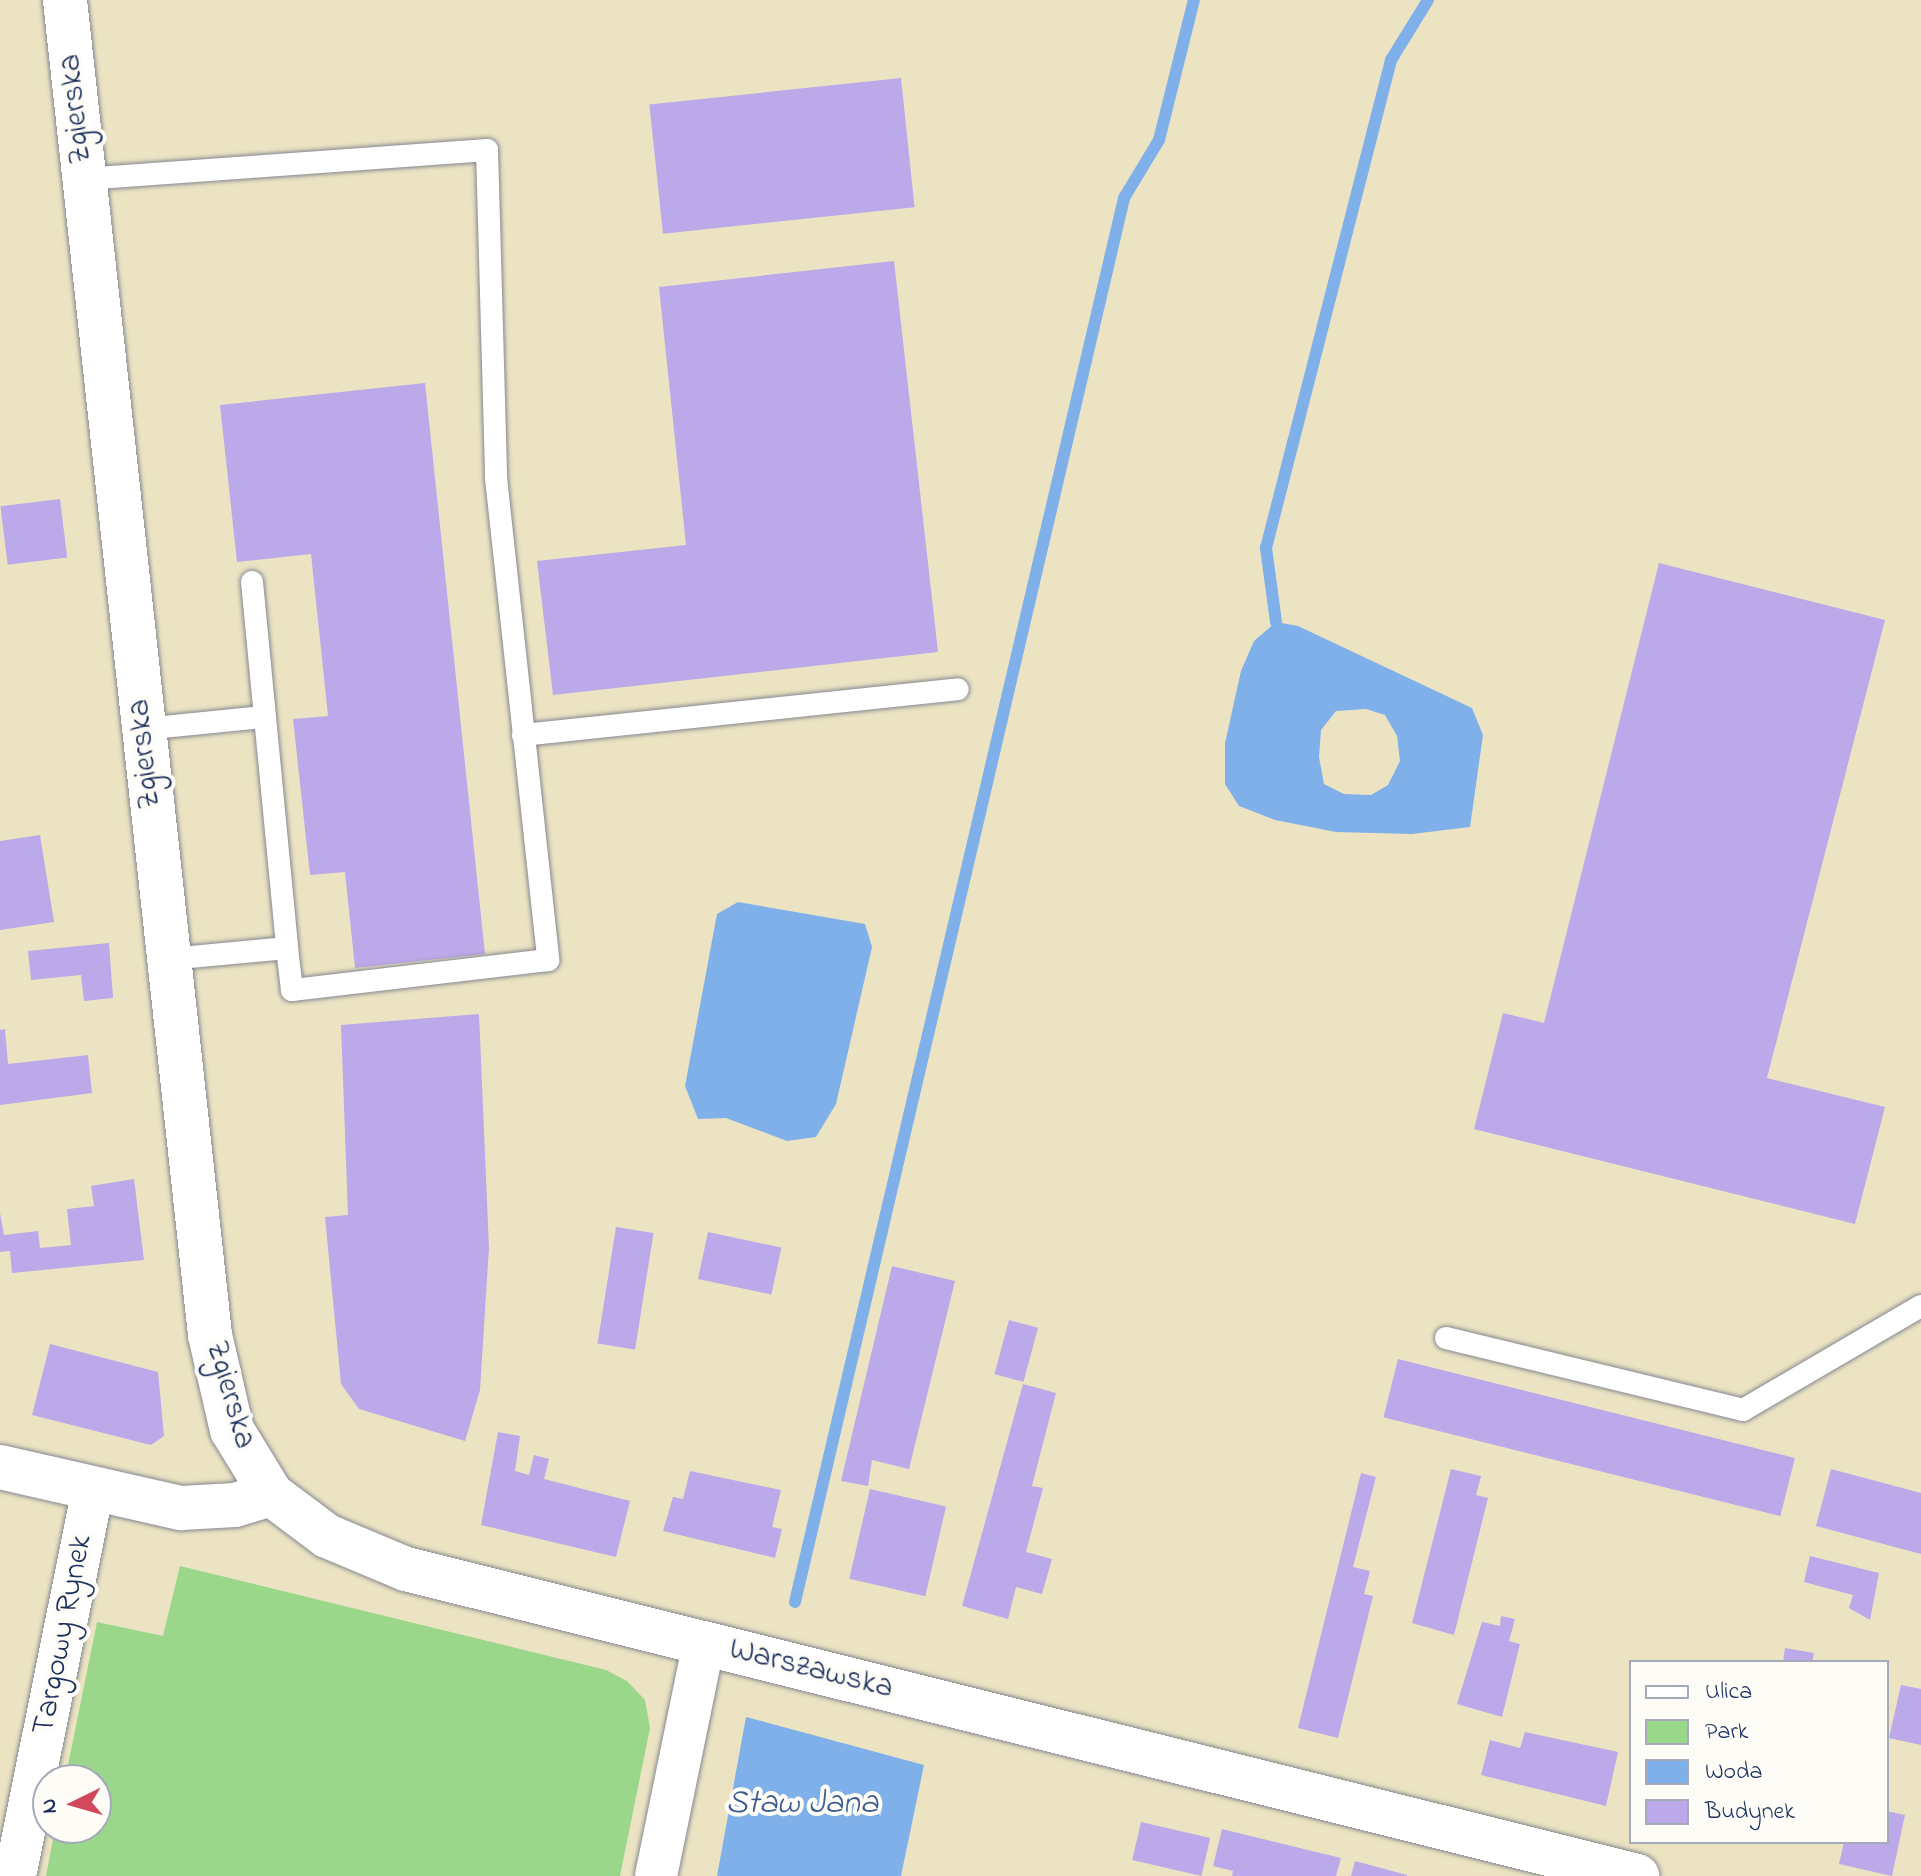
<!DOCTYPE html>
<style>
body{margin:0}
#map{position:relative;width:1921px;height:1876px;overflow:hidden;background:#ece3c3;font-family:"Indie Flower",sans-serif}
div>[style]{position:absolute}
[style*='--x']{left:calc(var(--x)*1px);top:calc(var(--y)*1px);width:calc(var(--w)*1px);rotate:calc(var(--a)*1deg)}
.green>*{inset:0;background:#9ad78b}
.water>*{inset:0;background:#7fb0ea}
.stream>*{height:12px;margin:-6px;padding:0 6px;transform-origin:6px;border-radius:6px;background:#7fb0ea}
.building>*{inset:0;background:#bba9e9;transform-origin:0 0}
.roads{filter:drop-shadow(0 0 2px #848990) drop-shadow(0 0 2px #848990)}
.lane>*{height:22px;margin:-11px;padding:0 11px;transform-origin:11px;border-radius:11px;background:#fff}
.street>*{height:42px;margin:-21px;padding:0 21px;transform-origin:21px;border-radius:21px;background:#fff}
.secondary>*{height:44px;margin:-22px;padding:0 22px;transform-origin:22px;border-radius:22px;background:#fff}
span{translate:-50% -50%;white-space:nowrap;text-align:center;line-height:1.15;-webkit-text-stroke:8px #fdfcf7;paint-order:stroke}
.street-label{font-size:32px;color:#1b2f5e}
.water-label{font-size:34px;color:#3e5c8f;font-style:italic}
.legend{position:absolute;left:1629px;top:1660px;width:260px;height:184px;box-sizing:border-box;background:#fdfcf7;border:2px solid #a3aaba;margin:0;padding:10px 14px;list-style:none;font-size:24px;color:#1b2f5e}
.legend li{display:flex;align-items:center;gap:16px;height:40px}
.legend b{width:40px;border:2px solid #a3aaba}
.north{position:absolute;left:32px;top:1764px;width:80px;height:80px;box-sizing:border-box;background:#fdfcf7;border:2px solid #a3aaba;border-radius:50%;rotate:265deg;font-size:22px;font-weight:700;line-height:32px;text-align:center;color:#1b2f5e}
.north::after{content:'';display:block;margin:auto;width:28px;height:36px;background:#d1495b;clip-path:polygon(50% 0,100% 100%,50% 72%,0 100%)}
</style>
<div id="map">
<div class="green">
<div style="clip-path:polygon(180px 1566px,606px 1670px,627px 1681px,645px 1700px,650px 1728px,620px 1876px,46px 1876px,55px 1828px,96px 1828px,96px 1780px,65px 1780px,97px 1622px,163px 1636px)"></div>
</div>
<div class="water">
<div style="clip-path:polygon(evenodd,1276px 622px,1298px 626px,1472px 708px,1483px 735px,1470px 827px,1412px 834px,1336px 832px,1275px 820px,1239px 806px,1225px 784px,1225px 743px,1241px 671px,1254px 641px,1276px 622px,1366px 709px,1385px 715px,1397px 736px,1400px 761px,1388px 785px,1371px 795px,1344px 794px,1324px 784px,1319px 757px,1321px 730px,1336px 711px,1366px 709px)"></div>
<div style="clip-path:polygon(738px 902px,865px 924px,872px 947px,836px 1104px,816px 1137px,787px 1141px,726px 1118px,698px 1119px,685px 1086px,717px 914px)"></div>
<div style="clip-path:polygon(746px 1717px,924px 1765px,901px 1876px,717px 1876px)"></div>
</div>
<div class="stream">
<div style="--x:1276;--y:622;--w:75;--a:-97.7"></div>
<div style="--x:1266;--y:548;--w:504;--a:-75.63"></div>
<div style="--x:1391;--y:60;--w:70;--a:-58.3"></div>
<div style="--x:795;--y:1602;--w:1442;--a:-76.81"></div>
<div style="--x:1124;--y:198;--w:68;--a:-58.9"></div>
<div style="--x:1159;--y:140;--w:144;--a:-76"></div>
</div>
<div class="building">
<div style="left:901px;top:78px;width:130px;height:253px;rotate:84deg"></div>
<div style="clip-path:polygon(894px 261px,938px 652px,553px 695px,537px 561px,686px 545px,659px 287px)"></div>
<div style="clip-path:polygon(425px 383px,485px 954px,355px 968px,345px 872px,310px 875px,293px 719px,328px 716px,311px 554px,237px 562px,220px 405px)"></div>
<div style="left:60px;top:499px;width:59px;height:60px;rotate:83deg"></div>
<div style="clip-path:polygon(1659px 563px,1885px 620px,1767px 1078px,1885px 1107px,1855px 1224px,1474px 1129px,1503px 1013px,1544px 1023px)"></div>
<div style="clip-path:polygon(40px 835px,54px 922px,0 930px,0 841px)"></div>
<div style="clip-path:polygon(109px 943px,113px 998px,84px 1001px,81px 975px,31px 980px,28px 951px)"></div>
<div style="clip-path:polygon(479px 1014px,489px 1248px,480px 1390px,465px 1441px,359px 1409px,341px 1384px,325px 1217px,348px 1215px,341px 1025px)"></div>
<div style="clip-path:polygon(5px 1029px,8px 1064px,88px 1055px,92px 1093px,0 1105px,0 1030px)"></div>
<div style="clip-path:polygon(134px 1179px,144px 1260px,12px 1273px,10px 1251px,0 1252px,0 1213px,4px 1235px,38px 1231px,40px 1248px,71px 1245px,67px 1209px,94px 1206px,91px 1186px)"></div>
<div style="left:616px;top:1227px;width:38px;height:118px;rotate:9deg"></div>
<div style="left:708px;top:1232px;width:75px;height:48px;rotate:12deg"></div>
<div style="clip-path:polygon(892px 1266px,955px 1281px,909px 1469px,872px 1460px,868px 1486px,841px 1481px)"></div>
<div style="left:1009px;top:1320px;width:30px;height:56px;rotate:15deg"></div>
<div style="clip-path:polygon(50px 1344px,158px 1372px,164px 1436px,151px 1445px,32px 1415px)"></div>
<div style="left:1398px;top:1359px;width:409px;height:60px;rotate:14deg"></div>
<div style="clip-path:polygon(1023px 1384px,1056px 1393px,1032px 1486px,1043px 1488px,1026px 1552px,1052px 1559px,1042px 1594px,1016px 1587px,1008px 1619px,962px 1606px)"></div>
<div style="clip-path:polygon(498px 1432px,520px 1436px,515px 1471px,529px 1475px,534px 1455px,549px 1459px,544px 1479px,630px 1501px,616px 1557px,481px 1525px)"></div>
<div style="clip-path:polygon(1451px 1469px,1481px 1476px,1476px 1495px,1488px 1498px,1454px 1635px,1412px 1623px)"></div>
<div style="clip-path:polygon(1831px 1469px,1921px 1493px,1921px 1554px,1816px 1526px)"></div>
<div style="clip-path:polygon(690px 1471px,781px 1490px,772px 1527px,782px 1529px,775px 1558px,663px 1531px,673px 1497px,683px 1499px)"></div>
<div style="clip-path:polygon(1361px 1473px,1376px 1477px,1353px 1567px,1370px 1571px,1364px 1594px,1373px 1596px,1338px 1738px,1298px 1728px)"></div>
<div style="left:870px;top:1489px;width:78px;height:92px;rotate:13deg"></div>
<div style="clip-path:polygon(1810px 1556px,1879px 1573px,1870px 1620px,1849px 1608px,1853px 1595px,1804px 1582px)"></div>
<div style="clip-path:polygon(1501px 1616px,1515px 1619px,1509px 1641px,1520px 1644px,1502px 1717px,1457px 1704px,1482px 1622px,1500px 1626px)"></div>
<div style="clip-path:polygon(1785px 1648px,1814px 1653px,1812px 1662px,1783px 1662px)"></div>
<div style="clip-path:polygon(1901px 1685px,1921px 1689px,1921px 1745px,1889px 1738px)"></div>
<div style="clip-path:polygon(1525px 1732px,1618px 1752px,1606px 1806px,1481px 1775px,1490px 1740px,1520px 1748px)"></div>
<div style="clip-path:polygon(1887px 1811px,1905px 1815px,1892px 1876px,1839px 1864px,1844px 1842px,1887px 1842px)"></div>
<div style="left:1141px;top:1822px;width:71px;height:39px;rotate:13deg"></div>
<div style="clip-path:polygon(1222px 1829px,1341px 1858px,1336px 1876px,1232px 1876px,1233px 1871px,1213px 1866px)"></div>
<div style="clip-path:polygon(1355px 1861px,1407px 1875px,1407px 1876px,1351px 1876px)"></div>
</div>
<div class="roads">
<div class="lane">
<div style="--x:84;--y:179;--w:404;--a:-4.1"></div>
<div style="--x:487;--y:150;--w:328;--a:88.4"></div>
<div style="--x:496;--y:478;--w:485;--a:83.8"></div>
<div style="--x:548;--y:960;--w:258;--a:173.3"></div>
<div style="--x:292;--y:990;--w:42;--a:-96.8"></div>
<div style="--x:287;--y:948;--w:120;--a:174.7"></div>
<div style="--x:252;--y:582;--w:368;--a:84.5"></div>
<div style="--x:143;--y:729;--w:122;--a:-5.7"></div>
<div style="--x:523;--y:735;--w:437;--a:-6"></div>
<div style="--x:1446;--y:1338;--w:306;--a:13.6"></div>
<div style="--x:1743;--y:1410;--w:206;--a:-30.3"></div>
</div>
<div class="street">
<div style="--x:15;--y:1876;--w:395;--a:-78.6"></div>
<div style="--x:656;--y:1876;--w:238;--a:-78.4"></div>
</div>
<div class="secondary">
<div style="--x:65;--y:0;--w:1343;--a:83.8"></div>
<div style="--x:210;--y:1335;--w:98;--a:77"></div>
<div style="--x:232;--y:1430;--w:75;--a:58.6"></div>
<div style="--x:271;--y:1494;--w:70;--a:36.9"></div>
<div style="--x:327;--y:1536;--w:86;--a:22.7"></div>
<div style="--x:406;--y:1569;--w:1269;--a:14"></div>
<div style="--x:0;--y:1467;--w:186;--a:12.8"></div>
<div style="--x:181;--y:1508;--w:54;--a:-3.2"></div>
<div style="--x:235;--y:1505;--w:38;--a:-17"></div>
</div>
</div>
<div class="street-label">
<span style="left:77px;top:109px;rotate:-96deg">Zgierska</span>
<span style="left:146px;top:754px;rotate:-96deg">Zgierska</span>
<span style="left:229px;top:1395px;rotate:74deg">Zgierska</span>
<span style="left:64px;top:1635px;rotate:-79deg">Targowy Rynek</span>
<span style="left:811px;top:1670px;rotate:14deg">Warszawska</span>
</div>
<div class="water-label">
<span style="left:802px;top:1805px">Staw Jana</span>
</div>
<ul class="legend">
<li><b style="height:10px;background:#fff"></b>Ulica</li>
<li><b style="height:22px;background:#9ad78b"></b>Park</li>
<li><b style="height:22px;background:#7fb0ea"></b>Woda</li>
<li><b style="height:22px;background:#bba9e9"></b>Budynek</li>
</ul>
<div class="north">N</div>
</div>
